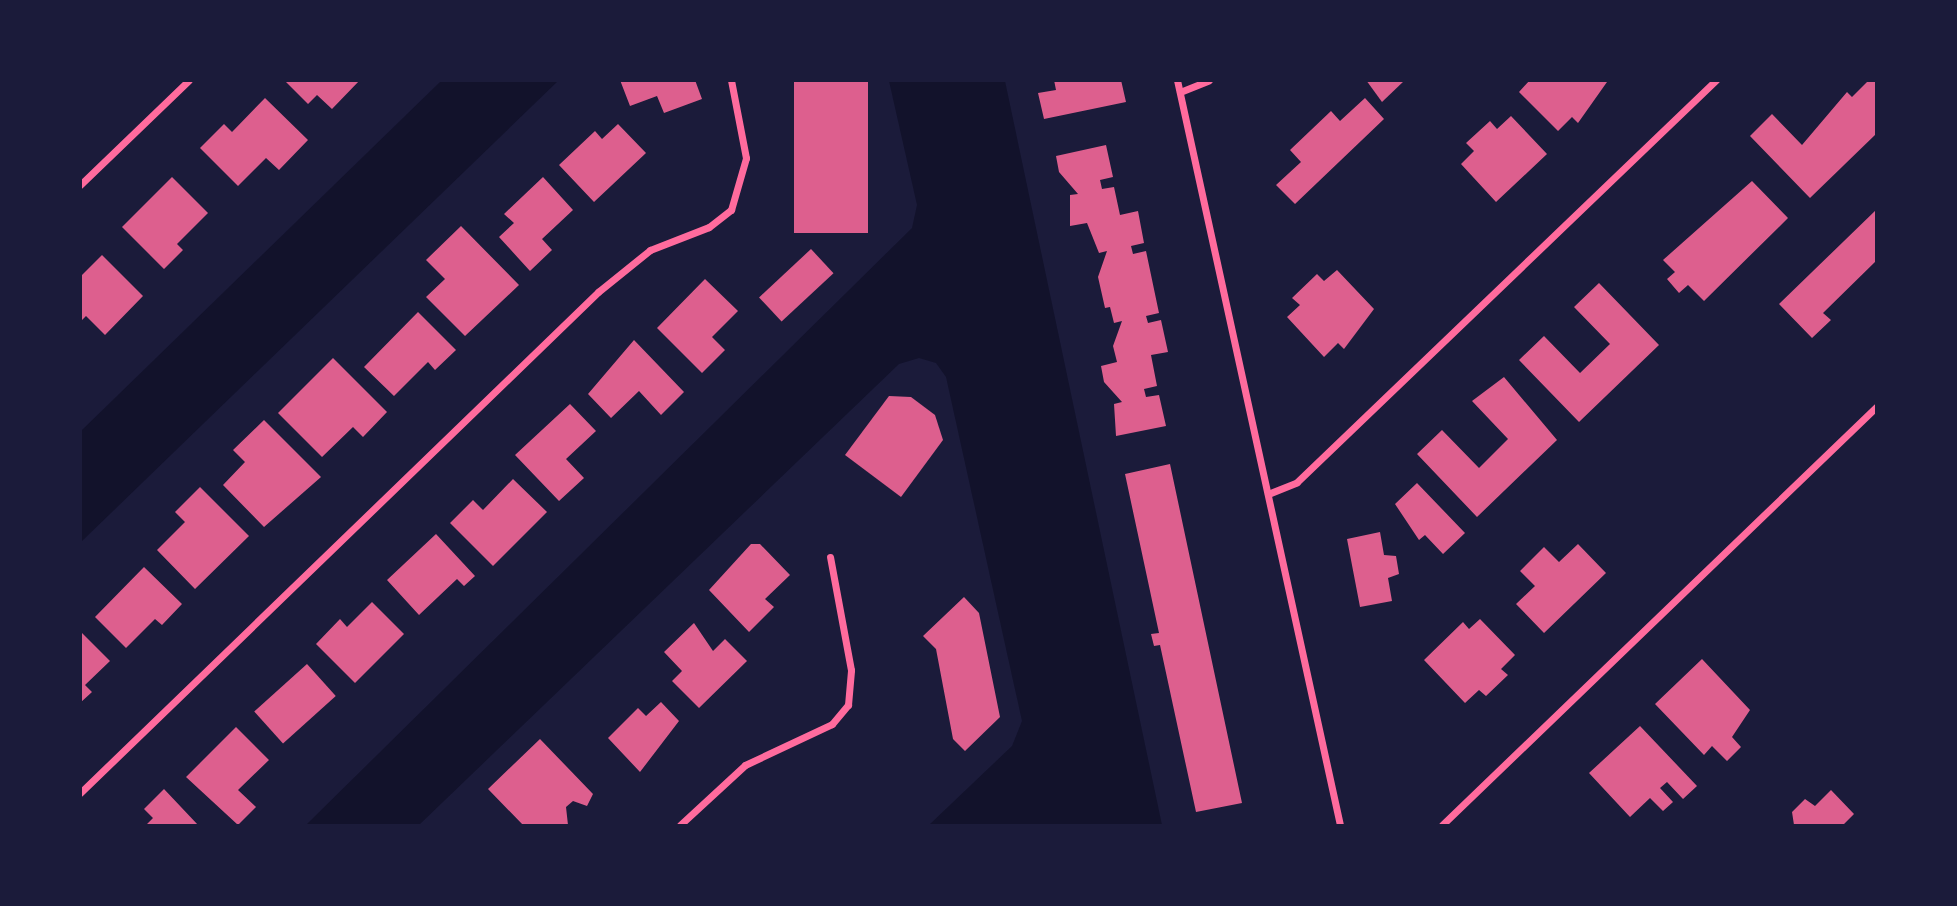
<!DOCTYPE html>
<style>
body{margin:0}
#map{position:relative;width:1957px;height:906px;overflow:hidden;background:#1b1b3a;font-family:Cabin,sans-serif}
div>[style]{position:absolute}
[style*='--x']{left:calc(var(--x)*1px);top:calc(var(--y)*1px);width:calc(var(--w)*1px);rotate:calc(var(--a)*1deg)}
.water>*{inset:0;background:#12122b}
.building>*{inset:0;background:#dd5f8e;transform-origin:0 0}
.minor>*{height:7px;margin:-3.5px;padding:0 3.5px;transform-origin:3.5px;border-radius:3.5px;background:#ff6b9d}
span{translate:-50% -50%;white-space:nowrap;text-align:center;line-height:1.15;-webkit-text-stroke:6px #1b1b3a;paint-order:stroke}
.frame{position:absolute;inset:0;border:82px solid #1b1b3a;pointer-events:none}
</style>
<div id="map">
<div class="water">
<div style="clip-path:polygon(441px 81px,558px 81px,81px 542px,81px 431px)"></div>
<div style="clip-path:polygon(889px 81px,1005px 81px,1162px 825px,929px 825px,1012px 746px,1022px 721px,946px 377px,936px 363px,919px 358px,899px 364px,419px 825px,306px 825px,912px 228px,917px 205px)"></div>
</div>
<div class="building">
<div style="clip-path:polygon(284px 80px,360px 80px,332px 109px,317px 95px,308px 104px)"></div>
<div style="clip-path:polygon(620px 80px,695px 80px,702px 99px,664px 113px,657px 96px,630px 106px)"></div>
<div style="left:794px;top:80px;width:74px;height:153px"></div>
<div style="clip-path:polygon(1054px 80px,1121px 80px,1126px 102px,1044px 119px,1038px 93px,1056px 90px)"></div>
<div style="clip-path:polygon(1366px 80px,1405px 80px,1382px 102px)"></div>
<div style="clip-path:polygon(1530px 80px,1606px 80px,1607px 82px,1578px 123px,1572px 117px,1558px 131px,1519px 92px)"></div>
<div style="clip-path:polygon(1869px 80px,1876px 80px,1876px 134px,1810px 198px,1750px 136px,1772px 114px,1802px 145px,1847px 92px,1852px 97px)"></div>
<div style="clip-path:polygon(265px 98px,308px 140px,279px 170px,266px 158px,238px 186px,200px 148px,224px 124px,232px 132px)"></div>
<div style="clip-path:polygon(1365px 98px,1384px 119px,1295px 204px,1276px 185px,1301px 162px,1290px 150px,1331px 111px,1340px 121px)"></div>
<div style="clip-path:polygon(1511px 116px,1547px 154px,1496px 202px,1461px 164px,1474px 151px,1466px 143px,1490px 121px,1497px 129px)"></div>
<div style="clip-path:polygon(618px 124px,646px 153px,594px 202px,559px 165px,595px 131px,602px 139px)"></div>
<div style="clip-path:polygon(1106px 145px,1113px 177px,1100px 180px,1102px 189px,1114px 187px,1120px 215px,1138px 211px,1144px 243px,1131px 246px,1133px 254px,1146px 251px,1159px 313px,1146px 316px,1148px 323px,1161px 320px,1168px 352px,1151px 355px,1157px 386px,1144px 389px,1146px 397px,1159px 395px,1166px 426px,1116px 436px,1114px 404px,1122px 402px,1104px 382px,1101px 366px,1117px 362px,1113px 346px,1122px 321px,1114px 323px,1110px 307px,1105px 308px,1098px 277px,1107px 251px,1099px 253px,1087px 223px,1070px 226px,1070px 195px,1078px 194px,1059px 172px,1056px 156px)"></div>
<div style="clip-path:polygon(172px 177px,208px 213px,177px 244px,183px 250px,164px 269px,122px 227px)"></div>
<div style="clip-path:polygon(543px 177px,573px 210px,542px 239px,552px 250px,530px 271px,499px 237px,514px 223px,504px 214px)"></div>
<div style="clip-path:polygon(1752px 181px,1788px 218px,1704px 301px,1688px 285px,1679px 293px,1667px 279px,1675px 272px,1663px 260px)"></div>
<div style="clip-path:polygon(1876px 210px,1876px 261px,1823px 313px,1831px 320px,1812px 338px,1779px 304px)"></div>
<div style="clip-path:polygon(461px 226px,519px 285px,465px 336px,426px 297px,445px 279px,426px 260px)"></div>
<div style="left:811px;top:249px;width:33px;height:71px;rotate:47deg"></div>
<div style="clip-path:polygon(102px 255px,143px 296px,105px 335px,86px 316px,80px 322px,80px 277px)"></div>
<div style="clip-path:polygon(1337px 270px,1374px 309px,1344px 349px,1338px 343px,1324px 357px,1287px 317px,1300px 305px,1292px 298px,1317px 274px,1324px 281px)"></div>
<div style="clip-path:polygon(705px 279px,738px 311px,712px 337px,725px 350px,702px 373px,657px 328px)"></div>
<div style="clip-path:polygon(1599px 283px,1659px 345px,1579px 422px,1519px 360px,1544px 336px,1580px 373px,1610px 344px,1574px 307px)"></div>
<div style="clip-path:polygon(418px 312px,456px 350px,435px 370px,428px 362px,394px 396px,364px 367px)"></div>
<div style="clip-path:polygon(634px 340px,684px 392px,661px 415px,639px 391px,611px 418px,588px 394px)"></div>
<div style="clip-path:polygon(333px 358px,387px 412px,363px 437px,353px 427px,322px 457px,278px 413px)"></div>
<div style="clip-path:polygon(1504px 377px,1557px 440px,1477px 517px,1417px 454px,1442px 430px,1479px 468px,1508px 439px,1472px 401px)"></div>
<div style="clip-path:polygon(889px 396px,911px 397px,935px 415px,943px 440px,901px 497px,845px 455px)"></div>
<div style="clip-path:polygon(570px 404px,596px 431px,566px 459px,584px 478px,559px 501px,515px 455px)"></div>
<div style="clip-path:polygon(264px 420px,321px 477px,264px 527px,223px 485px,245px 462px,233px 450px)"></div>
<div style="clip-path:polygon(1170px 464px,1242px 803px,1196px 812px,1160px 645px,1154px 646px,1151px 634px,1159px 633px,1125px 474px)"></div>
<div style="clip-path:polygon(513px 479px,547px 512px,493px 566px,450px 523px,473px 500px,483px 510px)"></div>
<div style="clip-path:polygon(1417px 483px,1465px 533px,1443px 554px,1425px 535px,1419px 540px,1395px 504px)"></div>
<div style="clip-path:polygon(200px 487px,249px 536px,195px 589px,157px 550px,185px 522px,175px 512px)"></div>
<div style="clip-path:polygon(1380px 532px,1384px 555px,1396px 556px,1399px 574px,1388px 578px,1392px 601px,1360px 607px,1347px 539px)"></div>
<div style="clip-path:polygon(436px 534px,475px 576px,464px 586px,457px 579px,419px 615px,387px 580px)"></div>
<div style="clip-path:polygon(751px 544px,760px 544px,790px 575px,765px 599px,774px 607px,749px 632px,709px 590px)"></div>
<div style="clip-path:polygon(1578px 544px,1606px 573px,1544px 633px,1516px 604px,1535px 586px,1520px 571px,1544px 547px,1559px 562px)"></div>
<div style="clip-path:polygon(144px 567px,182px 604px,162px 625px,155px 619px,126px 648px,95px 617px)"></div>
<div style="clip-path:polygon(964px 597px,979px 613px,1000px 717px,965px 751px,953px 739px,936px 649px,923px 636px)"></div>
<div style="clip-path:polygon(372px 602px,404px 634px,355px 683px,316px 644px,340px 619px,347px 627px)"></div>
<div style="clip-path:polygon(1480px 619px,1515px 655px,1501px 669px,1508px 675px,1486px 696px,1479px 690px,1465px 703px,1424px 660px,1463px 622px,1469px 629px)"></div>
<div style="clip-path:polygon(694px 623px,713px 651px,725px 639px,747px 661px,699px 708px,672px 681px,682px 671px,664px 652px)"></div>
<div style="clip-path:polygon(80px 631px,110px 661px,85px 685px,92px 692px,80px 703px)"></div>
<div style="clip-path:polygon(1702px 659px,1750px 710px,1732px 737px,1741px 747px,1727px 761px,1712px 746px,1704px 755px,1655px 704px)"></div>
<div style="left:307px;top:664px;width:43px;height:71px;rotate:48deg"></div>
<div style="clip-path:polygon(661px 702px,679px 721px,640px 772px,608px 738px,638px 708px,646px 716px)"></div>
<div style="clip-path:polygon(1640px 726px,1697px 786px,1683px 799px,1667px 782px,1660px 788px,1673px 802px,1663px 811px,1650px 798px,1630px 817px,1589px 773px)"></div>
<div style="clip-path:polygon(236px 727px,269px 760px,238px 790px,256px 807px,238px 825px,186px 777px)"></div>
<div style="clip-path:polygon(540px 739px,593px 794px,587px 806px,573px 801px,566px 807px,568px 825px,523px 825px,488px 789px)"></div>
<div style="clip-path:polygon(164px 789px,198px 825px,146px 825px,153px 818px,144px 809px)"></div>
<div style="clip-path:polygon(1831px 790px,1854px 814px,1843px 825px,1794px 825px,1792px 812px,1805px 799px,1815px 806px)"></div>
</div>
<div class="minor">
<div style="--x:1177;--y:80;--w:763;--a:77.66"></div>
<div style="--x:1180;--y:92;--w:31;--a:-22"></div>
<div style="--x:80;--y:185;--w:151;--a:-43.9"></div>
<div style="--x:1268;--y:494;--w:31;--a:-22"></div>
<div style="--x:1297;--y:482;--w:581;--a:-43.81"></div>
<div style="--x:80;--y:793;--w:721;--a:-44.04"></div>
<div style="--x:598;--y:292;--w:67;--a:-38.9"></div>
<div style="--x:650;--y:250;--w:63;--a:-21.3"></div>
<div style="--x:709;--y:227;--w:28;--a:-38"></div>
<div style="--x:731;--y:210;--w:54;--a:-73.9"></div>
<div style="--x:746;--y:158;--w:79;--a:-100.9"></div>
<div style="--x:680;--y:825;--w:88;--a:-42.7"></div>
<div style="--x:745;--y:765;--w:96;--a:-25.2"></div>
<div style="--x:832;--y:724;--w:25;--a:-50"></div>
<div style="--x:848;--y:705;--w:35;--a:-85"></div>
<div style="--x:851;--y:670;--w:115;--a:-100.5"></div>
<div style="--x:1442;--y:825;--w:603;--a:-43.92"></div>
</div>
<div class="frame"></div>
</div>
